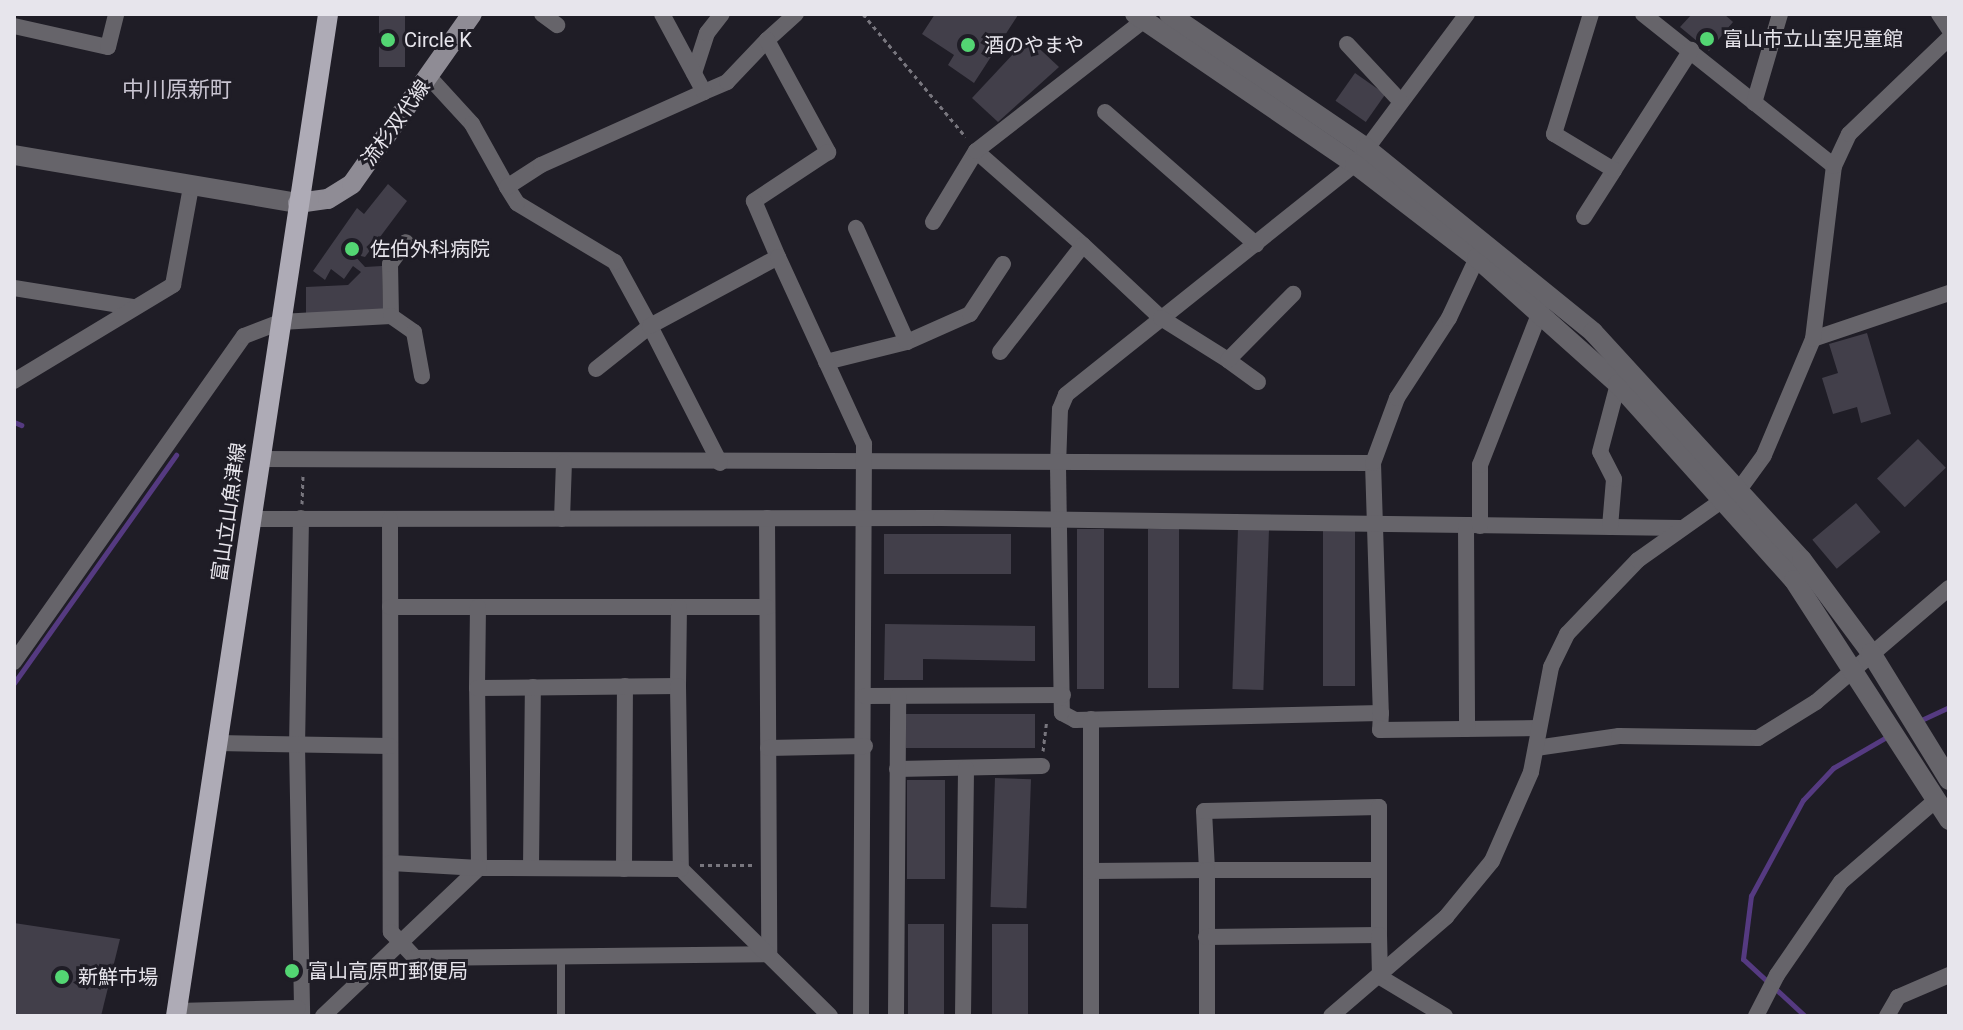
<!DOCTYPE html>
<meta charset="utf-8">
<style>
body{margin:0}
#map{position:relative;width:1963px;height:1030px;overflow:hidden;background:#1f1d26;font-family:Roboto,"Noto Sans JP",sans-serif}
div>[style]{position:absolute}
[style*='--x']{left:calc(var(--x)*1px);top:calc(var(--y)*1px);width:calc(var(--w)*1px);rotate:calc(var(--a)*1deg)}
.stream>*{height:5px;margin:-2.5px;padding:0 2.5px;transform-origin:2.5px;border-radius:2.5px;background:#553a81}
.building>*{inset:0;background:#423f4a;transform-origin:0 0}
.path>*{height:3px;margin-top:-1.5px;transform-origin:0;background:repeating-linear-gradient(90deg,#78767e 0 4px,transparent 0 8px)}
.service>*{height:8px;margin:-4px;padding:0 4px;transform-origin:4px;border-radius:4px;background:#66646a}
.minor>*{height:16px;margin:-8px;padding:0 8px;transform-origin:8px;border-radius:8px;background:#66646a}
.tertiary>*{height:20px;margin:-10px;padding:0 10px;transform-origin:10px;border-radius:10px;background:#66646a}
.secondary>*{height:20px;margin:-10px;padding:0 10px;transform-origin:10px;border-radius:10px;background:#8f8c95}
.primary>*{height:20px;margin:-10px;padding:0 10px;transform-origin:10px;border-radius:10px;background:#aeabb6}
.dots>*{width:22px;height:22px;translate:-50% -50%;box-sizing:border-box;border:4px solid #1f1d26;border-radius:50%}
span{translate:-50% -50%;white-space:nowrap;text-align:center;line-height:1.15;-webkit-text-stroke:6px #1f1d26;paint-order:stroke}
.poi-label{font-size:20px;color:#e7e5ec}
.left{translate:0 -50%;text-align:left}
.street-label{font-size:20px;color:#e7e5ec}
.neighbourhood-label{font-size:22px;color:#c8c4d1}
.frame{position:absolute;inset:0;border:16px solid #e7e5ec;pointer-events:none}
</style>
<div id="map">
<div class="stream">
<div style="--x:14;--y:422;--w:8;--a:23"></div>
<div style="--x:14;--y:683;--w:280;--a:-54.6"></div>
<div style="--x:1917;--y:722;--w:35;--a:-25"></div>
<div style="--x:1805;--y:1016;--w:84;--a:-137.4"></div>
<div style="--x:1743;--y:959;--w:64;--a:-82.8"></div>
<div style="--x:1751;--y:896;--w:109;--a:-61.6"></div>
<div style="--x:1803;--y:800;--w:44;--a:-46.8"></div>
<div style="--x:1833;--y:768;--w:66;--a:-30.1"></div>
</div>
<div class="building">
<div style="left:379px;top:14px;width:26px;height:53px"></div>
<div style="clip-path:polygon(935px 14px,1016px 14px,1018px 15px,974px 83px,948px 65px,954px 55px,922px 34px)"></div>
<div style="clip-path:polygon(1692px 14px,1724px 14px,1733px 22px,1709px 51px,1680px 27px)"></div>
<div style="clip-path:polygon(1028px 38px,1059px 67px,998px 122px,972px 98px)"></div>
<div style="left:1355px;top:73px;width:37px;height:34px;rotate:35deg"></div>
<div style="clip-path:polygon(388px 184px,407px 201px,365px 257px,353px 254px,365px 267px,382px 266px,383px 311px,306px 315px,306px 287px,348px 285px,361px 272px,353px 266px,344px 279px,331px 269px,325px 280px,313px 271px,357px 208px,364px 214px)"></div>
<div style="clip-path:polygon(1867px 333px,1891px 414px,1861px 423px,1857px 407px,1833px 414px,1822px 378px,1838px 373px,1829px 344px)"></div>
<div style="left:1918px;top:439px;width:40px;height:57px;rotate:46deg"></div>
<div style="left:1856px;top:503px;width:38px;height:57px;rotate:50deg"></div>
<div style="left:1323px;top:527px;width:32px;height:159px"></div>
<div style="left:1077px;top:529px;width:27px;height:160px"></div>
<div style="left:1148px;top:529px;width:31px;height:159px"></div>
<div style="left:1238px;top:529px;width:31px;height:160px;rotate:2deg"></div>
<div style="left:1011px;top:534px;width:40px;height:127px;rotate:90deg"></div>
<div style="clip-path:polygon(885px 624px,1035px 626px,1035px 661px,923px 659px,923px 680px,884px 680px)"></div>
<div style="left:906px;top:714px;width:129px;height:34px"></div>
<div style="left:995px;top:778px;width:36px;height:129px;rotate:2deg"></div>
<div style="left:945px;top:780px;width:99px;height:38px;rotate:90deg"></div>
<div style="clip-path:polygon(14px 923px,120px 939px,101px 1016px,14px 1016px)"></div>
<div style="left:908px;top:924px;width:36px;height:92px"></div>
<div style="left:992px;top:924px;width:36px;height:92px"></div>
</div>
<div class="path">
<div style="--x:863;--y:14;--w:160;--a:50.1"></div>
<div style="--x:302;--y:504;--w:28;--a:-88"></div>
<div style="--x:1043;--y:751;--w:31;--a:-83"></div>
<div style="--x:700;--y:865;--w:53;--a:0"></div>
</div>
<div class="service">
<div style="--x:561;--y:1016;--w:59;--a:-90"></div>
</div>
<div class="minor">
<div style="--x:542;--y:14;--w:19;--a:36"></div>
<div style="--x:1467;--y:14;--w:187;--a:126.7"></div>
<div style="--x:1355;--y:164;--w:370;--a:141.4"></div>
<div style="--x:1066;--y:395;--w:15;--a:113"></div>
<div style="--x:1060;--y:409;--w:57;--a:92"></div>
<div style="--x:1058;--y:466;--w:247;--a:89.1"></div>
<div style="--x:1062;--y:713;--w:15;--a:28"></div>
<div style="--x:1075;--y:720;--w:306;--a:-1.3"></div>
<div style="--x:1381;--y:713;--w:17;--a:93"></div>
<div style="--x:1380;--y:730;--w:159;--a:-0.7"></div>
<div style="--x:1643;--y:14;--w:244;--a:38.5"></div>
<div style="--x:1939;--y:14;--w:18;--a:56"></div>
<div style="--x:14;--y:26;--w:96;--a:12.6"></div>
<div style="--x:108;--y:47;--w:34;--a:-76"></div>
<div style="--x:767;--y:40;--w:39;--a:-42"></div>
<div style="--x:1347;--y:44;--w:79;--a:47"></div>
<div style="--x:694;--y:73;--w:42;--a:-72"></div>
<div style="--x:707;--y:33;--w:24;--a:-52"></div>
<div style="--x:429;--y:77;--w:64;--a:47.5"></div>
<div style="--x:472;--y:124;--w:72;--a:60.9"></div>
<div style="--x:704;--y:92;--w:25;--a:-23"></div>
<div style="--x:727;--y:82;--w:58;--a:-46.4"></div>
<div style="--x:767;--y:40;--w:128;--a:61.4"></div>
<div style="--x:828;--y:152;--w:89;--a:146.5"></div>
<div style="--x:754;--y:201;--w:61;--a:66.8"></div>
<div style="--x:1754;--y:103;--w:93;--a:-73.7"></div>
<div style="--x:1105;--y:112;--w:201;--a:41.2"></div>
<div style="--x:976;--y:151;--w:142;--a:41.3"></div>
<div style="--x:1614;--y:170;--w:143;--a:-57.3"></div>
<div style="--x:1584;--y:217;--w:56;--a:-57.4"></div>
<div style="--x:1614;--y:170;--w:70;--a:-149"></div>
<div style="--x:1554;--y:134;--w:126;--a:-72.9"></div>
<div style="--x:933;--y:222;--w:83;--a:-58.8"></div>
<div style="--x:976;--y:151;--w:213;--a:-37.9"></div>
<div style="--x:14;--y:288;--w:120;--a:9.1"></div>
<div style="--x:391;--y:316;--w:52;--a:-91.1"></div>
<div style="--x:390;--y:264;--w:27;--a:-54"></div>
<div style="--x:1813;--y:339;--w:144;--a:-18.7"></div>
<div style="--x:907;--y:342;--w:69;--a:-24"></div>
<div style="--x:970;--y:314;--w:60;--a:-56.6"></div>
<div style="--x:1000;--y:352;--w:135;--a:-52.2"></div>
<div style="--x:1083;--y:245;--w:107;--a:43.1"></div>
<div style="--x:1161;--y:318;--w:79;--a:32.1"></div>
<div style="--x:826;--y:362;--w:83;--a:-13.9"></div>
<div style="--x:907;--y:342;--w:125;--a:-114.1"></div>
<div style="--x:596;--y:369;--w:69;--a:-38.5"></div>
<div style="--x:650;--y:326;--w:73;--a:-118.7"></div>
<div style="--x:615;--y:262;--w:114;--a:-149"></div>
<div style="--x:517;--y:203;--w:19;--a:-122"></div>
<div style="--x:507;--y:187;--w:40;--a:-32.9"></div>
<div style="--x:541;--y:165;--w:179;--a:-24.1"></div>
<div style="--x:704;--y:92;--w:89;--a:-118.3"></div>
<div style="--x:14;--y:381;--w:186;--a:-31.1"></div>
<div style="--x:173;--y:285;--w:100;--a:-79.6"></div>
<div style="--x:1258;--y:382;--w:37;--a:-144"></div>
<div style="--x:1228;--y:360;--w:93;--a:-45.4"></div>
<div style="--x:261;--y:459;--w:1112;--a:0.21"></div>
<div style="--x:1373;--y:463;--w:250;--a:88.2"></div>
<div style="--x:720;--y:463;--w:154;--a:-117.1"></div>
<div style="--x:650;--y:326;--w:145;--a:-28.3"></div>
<div style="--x:778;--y:257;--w:206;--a:65.3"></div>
<div style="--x:864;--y:444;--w:572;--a:90.3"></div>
<div style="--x:1373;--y:463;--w:69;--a:-69.7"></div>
<div style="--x:1397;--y:398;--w:95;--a:-57"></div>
<div style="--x:1449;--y:318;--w:66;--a:-65"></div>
<div style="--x:301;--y:518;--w:228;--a:91"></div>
<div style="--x:297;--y:746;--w:270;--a:88.9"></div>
<div style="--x:767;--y:518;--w:436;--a:89.7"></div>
<div style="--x:252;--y:519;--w:689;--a:-0.08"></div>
<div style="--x:941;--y:518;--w:740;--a:0.77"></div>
<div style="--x:390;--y:519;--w:413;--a:89.9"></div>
<div style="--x:391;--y:932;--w:35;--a:47"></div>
<div style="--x:415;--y:958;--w:354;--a:-0.6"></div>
<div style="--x:562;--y:519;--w:57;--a:-88"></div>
<div style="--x:1466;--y:526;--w:203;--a:89.7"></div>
<div style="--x:1480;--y:526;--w:61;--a:-90"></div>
<div style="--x:1480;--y:465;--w:168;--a:-68.6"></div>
<div style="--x:1610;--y:527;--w:48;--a:-85.2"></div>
<div style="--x:1614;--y:479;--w:30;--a:-117"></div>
<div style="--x:1600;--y:452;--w:70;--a:-75.2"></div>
<div style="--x:390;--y:607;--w:377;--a:0"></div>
<div style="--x:14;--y:662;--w:399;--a:-54.8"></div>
<div style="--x:244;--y:336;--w:39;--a:-21"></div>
<div style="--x:280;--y:322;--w:111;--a:-3.1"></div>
<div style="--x:391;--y:316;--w:28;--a:35"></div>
<div style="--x:414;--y:332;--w:45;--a:79.7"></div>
<div style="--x:678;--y:686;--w:79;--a:-89.3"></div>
<div style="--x:477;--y:688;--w:81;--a:-89.3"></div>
<div style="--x:865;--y:696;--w:198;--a:-0.3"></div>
<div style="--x:1091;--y:719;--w:297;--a:90"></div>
<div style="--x:218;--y:743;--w:172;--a:1"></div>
<div style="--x:768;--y:748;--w:97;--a:-1.2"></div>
<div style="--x:1536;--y:748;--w:84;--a:-8.2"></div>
<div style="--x:1619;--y:736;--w:139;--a:0.8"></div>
<div style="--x:1758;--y:738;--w:68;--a:-31.8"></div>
<div style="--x:1816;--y:702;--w:175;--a:-40.6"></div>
<div style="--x:897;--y:769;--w:145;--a:-1.2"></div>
<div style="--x:531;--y:868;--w:181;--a:-89.4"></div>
<div style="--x:624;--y:869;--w:183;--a:-89.7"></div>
<div style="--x:681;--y:869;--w:209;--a:44.6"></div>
<div style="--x:1379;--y:870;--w:172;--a:180"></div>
<div style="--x:1207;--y:870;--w:59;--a:-92.9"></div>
<div style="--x:1204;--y:811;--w:175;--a:-1.3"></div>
<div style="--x:1379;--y:807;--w:128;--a:90"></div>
<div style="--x:1091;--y:871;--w:116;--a:-0.5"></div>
<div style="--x:1207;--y:870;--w:146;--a:90"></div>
<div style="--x:1206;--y:937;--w:173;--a:-0.7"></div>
<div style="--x:1379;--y:935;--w:42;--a:88.6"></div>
<div style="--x:1380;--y:977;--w:76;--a:31"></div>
<div style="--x:177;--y:1011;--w:121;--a:-1.4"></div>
<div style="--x:323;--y:1016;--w:215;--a:-43.5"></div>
<div style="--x:479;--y:868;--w:180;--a:-90.6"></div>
<div style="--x:477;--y:688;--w:201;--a:-0.6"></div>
<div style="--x:678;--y:686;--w:183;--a:89.1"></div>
<div style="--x:681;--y:869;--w:202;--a:-179.7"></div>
<div style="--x:479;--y:868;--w:88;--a:-176.7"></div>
<div style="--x:896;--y:1016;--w:320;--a:-89.6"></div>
<div style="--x:963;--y:1016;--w:248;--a:-89.3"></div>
<div style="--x:1331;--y:1016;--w:152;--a:-40.7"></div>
<div style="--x:1446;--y:917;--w:72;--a:-50.6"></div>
<div style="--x:1492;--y:861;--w:97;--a:-66.3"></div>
<div style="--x:1531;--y:772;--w:107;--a:-79.2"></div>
<div style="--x:1551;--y:667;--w:37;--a:-64"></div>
<div style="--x:1567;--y:634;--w:103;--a:-46.2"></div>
<div style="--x:1638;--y:560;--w:126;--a:-35.3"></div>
<div style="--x:1741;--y:487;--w:39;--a:-54"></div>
<div style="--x:1764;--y:455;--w:126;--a:-67.1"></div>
<div style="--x:1813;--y:339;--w:174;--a:-83.1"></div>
<div style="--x:1834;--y:166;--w:35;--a:-65"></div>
<div style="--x:1849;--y:134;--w:139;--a:-43.8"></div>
<div style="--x:1756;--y:1016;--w:46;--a:-62.9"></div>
<div style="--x:1777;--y:975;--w:113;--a:-55.5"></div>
<div style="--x:1841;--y:882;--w:127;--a:-40.8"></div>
<div style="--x:1887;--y:1016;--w:22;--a:-60"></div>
<div style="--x:1898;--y:997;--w:56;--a:-23.3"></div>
</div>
<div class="tertiary">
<div style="--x:1135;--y:14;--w:266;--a:34.3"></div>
<div style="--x:1355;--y:164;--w:154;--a:37.6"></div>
<div style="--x:1477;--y:258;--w:189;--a:41.8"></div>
<div style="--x:1618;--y:384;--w:263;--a:48.1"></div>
<div style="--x:1794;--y:580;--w:286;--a:57.1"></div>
<div style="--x:1169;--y:14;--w:238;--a:34.2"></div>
<div style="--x:1366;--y:148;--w:292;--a:39"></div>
<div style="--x:1593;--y:332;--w:309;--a:47.5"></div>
<div style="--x:1802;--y:560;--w:116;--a:53.4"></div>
<div style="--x:1871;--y:653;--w:149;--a:58.4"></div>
<div style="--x:14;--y:155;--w:288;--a:9.6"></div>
</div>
<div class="secondary">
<div style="--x:298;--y:203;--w:30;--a:-8"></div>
<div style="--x:328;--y:199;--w:28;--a:-32"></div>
<div style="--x:352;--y:184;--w:208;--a:-54.8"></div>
</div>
<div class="primary">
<div style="--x:176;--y:1016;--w:1013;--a:-81.37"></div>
</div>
<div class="dots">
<div style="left:1707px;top:39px;background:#53d673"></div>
<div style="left:388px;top:40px;background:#53d673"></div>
<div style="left:968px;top:45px;background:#53d673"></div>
<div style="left:352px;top:249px;background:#53d673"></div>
<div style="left:292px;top:971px;background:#53d673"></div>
<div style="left:62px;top:977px;background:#53d673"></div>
</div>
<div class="poi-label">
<span class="left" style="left:1723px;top:39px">富山市立山室児童館</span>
<span class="left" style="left:404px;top:40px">Circle K</span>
<span class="left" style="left:984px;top:45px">酒のやまや</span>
<span class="left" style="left:370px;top:249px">佐伯外科病院</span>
<span class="left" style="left:308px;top:971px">富山高原町郵便局</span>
<span class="left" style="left:78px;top:977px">新鮮市場</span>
</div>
<div class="street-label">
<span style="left:396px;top:123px;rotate:-54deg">流杉双代線</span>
<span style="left:229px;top:512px;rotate:-82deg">富山立山魚津線</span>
</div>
<div class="neighbourhood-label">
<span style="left:177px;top:90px">中川原新町</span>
</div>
<div class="frame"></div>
</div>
